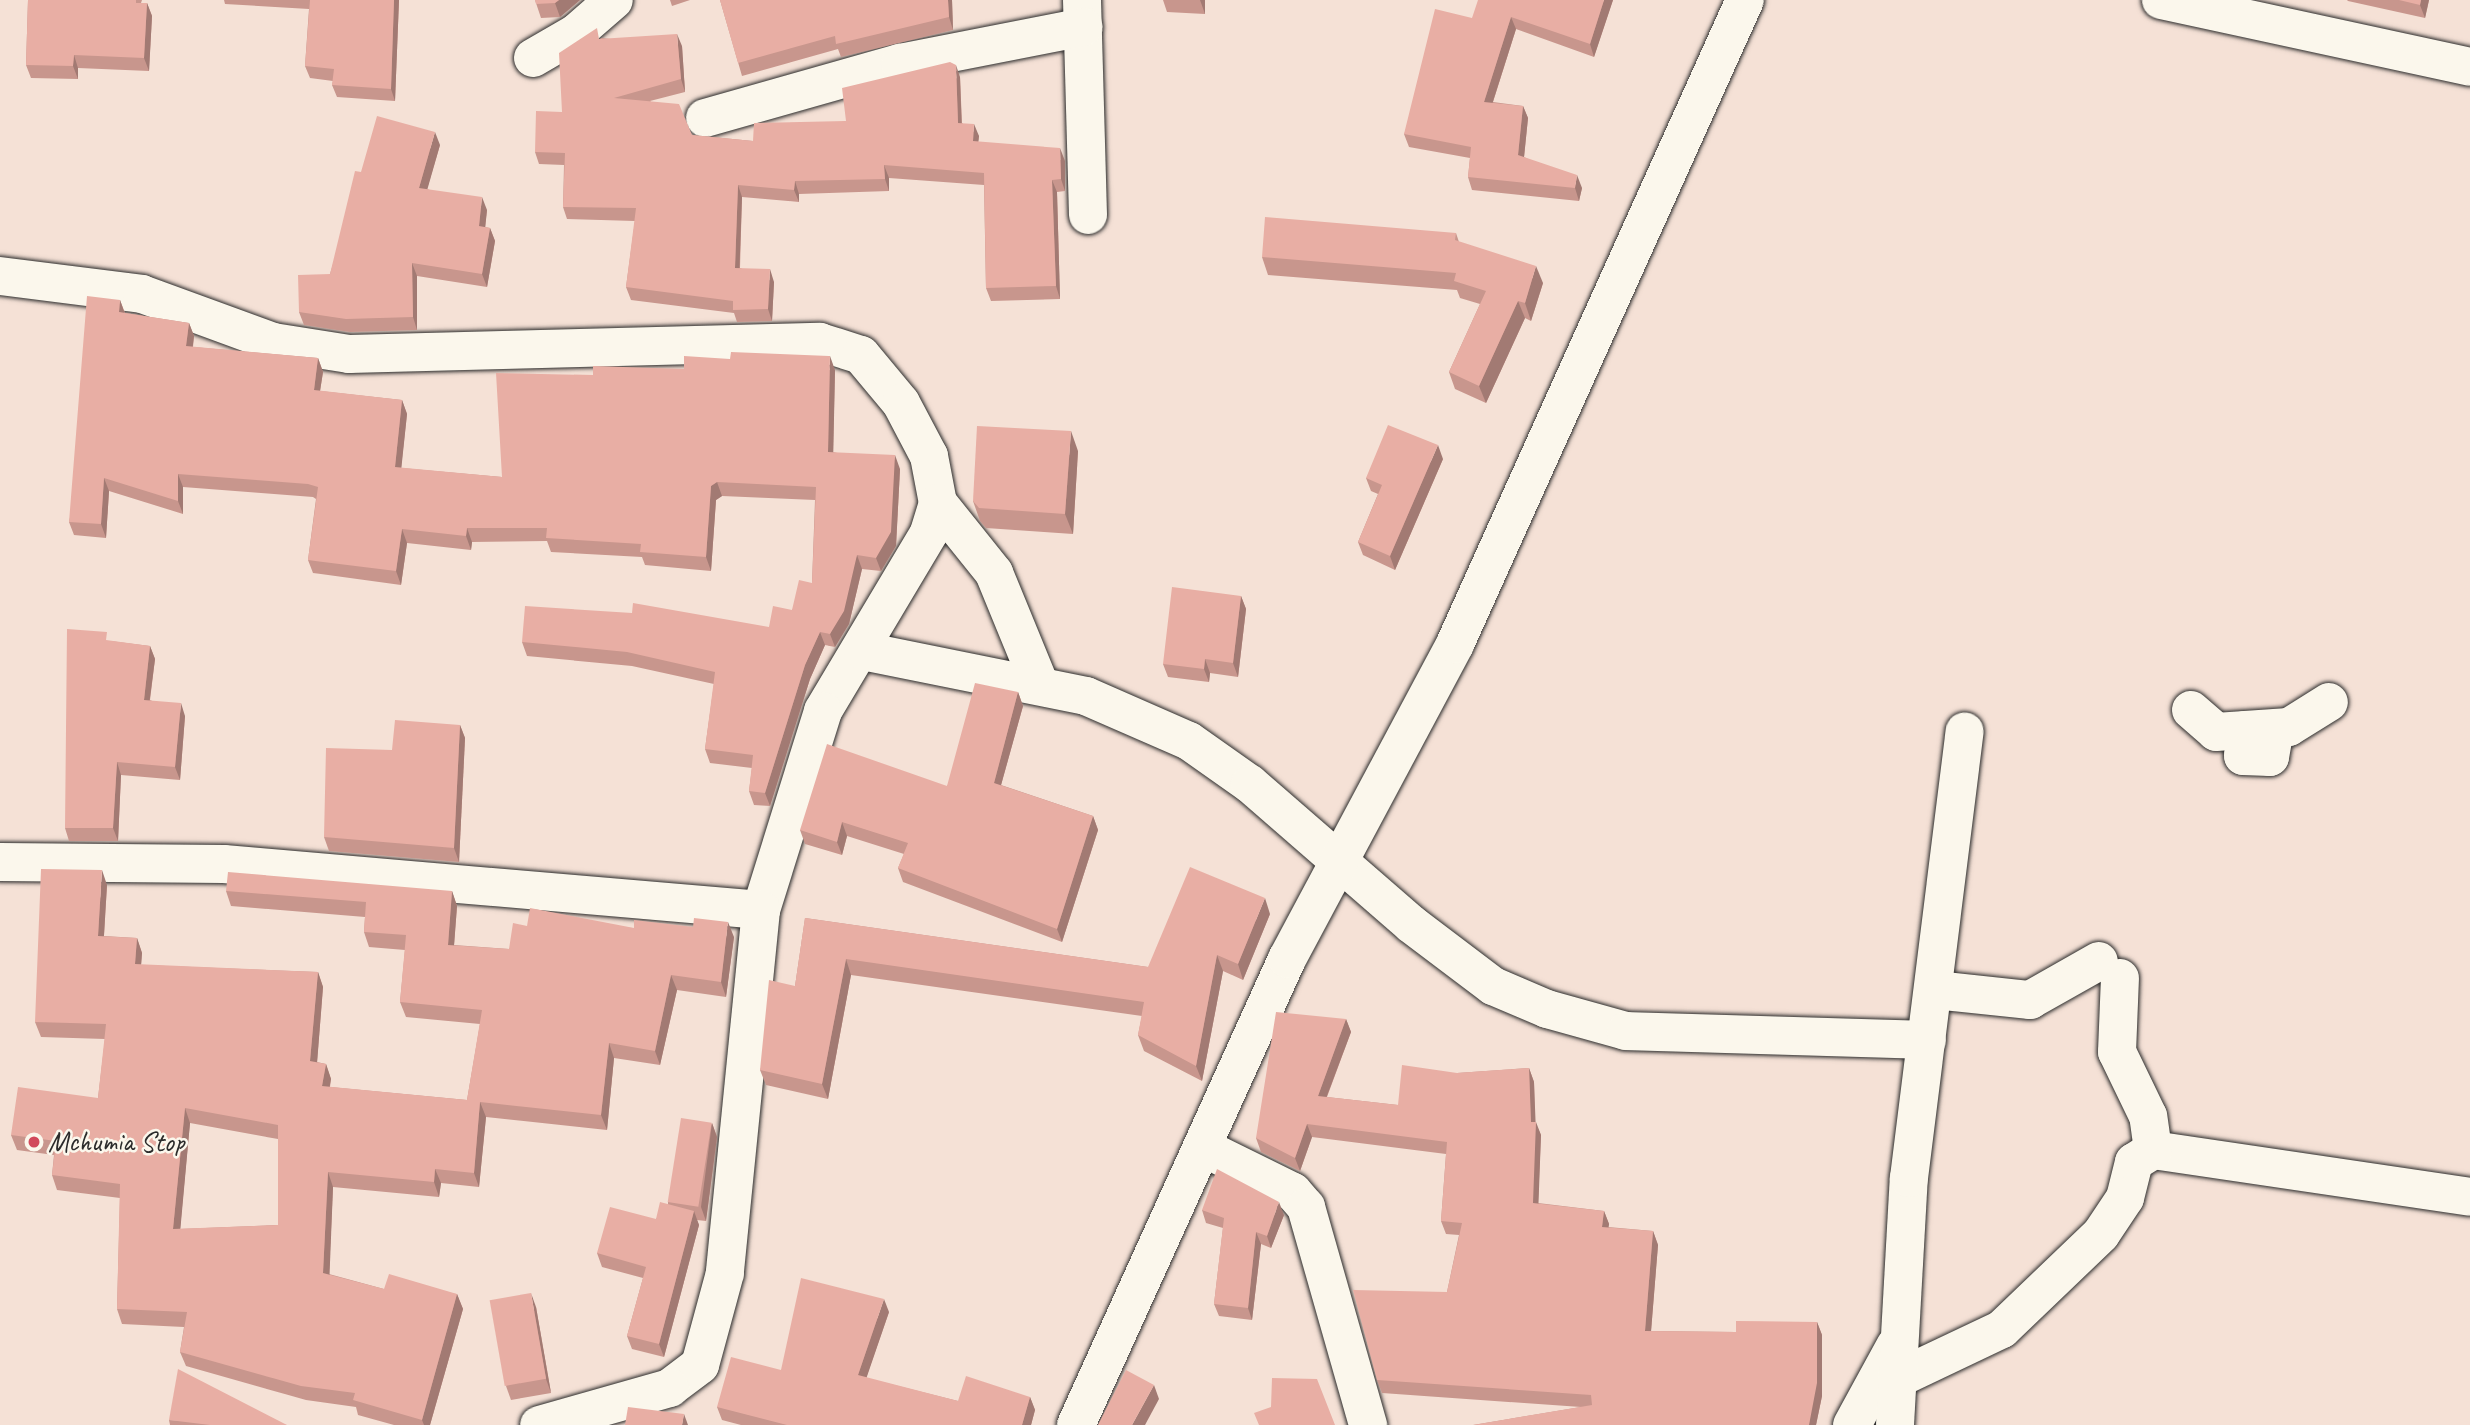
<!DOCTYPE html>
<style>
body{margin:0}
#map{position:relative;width:2470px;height:1425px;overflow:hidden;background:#f5e1d6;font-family:Caveat,sans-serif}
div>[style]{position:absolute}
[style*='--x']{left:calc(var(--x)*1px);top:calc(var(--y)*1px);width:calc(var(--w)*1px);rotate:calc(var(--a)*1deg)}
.roads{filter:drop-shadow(0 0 2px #2b2b2b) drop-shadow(0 0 2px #2b2b2b)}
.minor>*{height:38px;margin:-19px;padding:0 19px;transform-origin:19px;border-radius:19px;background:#fbf7ec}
.wall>*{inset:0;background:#c8968d}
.shaded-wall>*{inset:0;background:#a27a73}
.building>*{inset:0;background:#e8aea4;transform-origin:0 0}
.dots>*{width:19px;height:19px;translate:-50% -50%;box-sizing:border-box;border:4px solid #fbf7ec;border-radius:50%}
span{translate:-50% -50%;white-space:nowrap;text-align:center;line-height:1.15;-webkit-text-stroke:5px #fbf7ec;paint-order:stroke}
.poi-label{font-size:28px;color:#2b2b2b}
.left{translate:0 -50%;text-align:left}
</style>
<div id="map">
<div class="roads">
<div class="minor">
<div style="--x:1082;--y:0;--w:215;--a:88.4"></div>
<div style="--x:2161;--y:0;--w:316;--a:12.2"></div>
<div style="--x:533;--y:58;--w:50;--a:-30.2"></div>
<div style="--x:576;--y:33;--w:50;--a:-41"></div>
<div style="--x:705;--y:118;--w:203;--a:-15.8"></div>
<div style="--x:900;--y:63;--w:187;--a:-11.1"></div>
<div style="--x:0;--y:276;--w:143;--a:7.2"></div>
<div style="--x:142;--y:294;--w:140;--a:20.1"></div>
<div style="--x:273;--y:342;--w:77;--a:9"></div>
<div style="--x:349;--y:354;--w:471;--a:-1.5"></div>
<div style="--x:820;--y:342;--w:43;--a:17.6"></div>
<div style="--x:861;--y:355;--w:62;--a:50.2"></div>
<div style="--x:901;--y:403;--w:60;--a:62.2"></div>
<div style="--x:929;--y:456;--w:48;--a:79.2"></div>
<div style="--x:938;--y:503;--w:31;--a:107"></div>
<div style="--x:929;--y:533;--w:207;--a:120.8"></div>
<div style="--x:823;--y:711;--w:208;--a:107.3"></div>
<div style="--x:761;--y:910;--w:365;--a:95.7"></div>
<div style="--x:725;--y:1273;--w:95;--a:105.2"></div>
<div style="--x:700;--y:1365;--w:38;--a:143"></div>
<div style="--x:670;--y:1388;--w:136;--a:164.2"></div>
<div style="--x:938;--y:503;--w:90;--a:51.3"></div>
<div style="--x:994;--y:573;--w:121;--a:67.7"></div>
<div style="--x:863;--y:651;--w:227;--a:11.4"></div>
<div style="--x:1086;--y:696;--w:112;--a:23.6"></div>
<div style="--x:1189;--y:741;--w:75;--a:35.2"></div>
<div style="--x:1250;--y:784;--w:213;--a:41"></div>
<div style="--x:1411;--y:924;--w:103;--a:37.1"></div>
<div style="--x:1493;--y:986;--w:59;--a:23.1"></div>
<div style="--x:1547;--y:1009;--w:82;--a:15.6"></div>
<div style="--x:1626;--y:1031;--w:301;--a:1.7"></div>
<div style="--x:2191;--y:710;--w:33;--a:41"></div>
<div style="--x:2216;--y:732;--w:73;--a:-3.9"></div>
<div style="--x:2289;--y:727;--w:47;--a:-32"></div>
<div style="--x:2245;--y:730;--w:26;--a:94"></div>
<div style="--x:2243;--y:756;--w:27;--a:2"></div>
<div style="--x:2270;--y:757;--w:29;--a:-80"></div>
<div style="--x:0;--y:862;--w:224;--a:0.5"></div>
<div style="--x:224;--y:864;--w:539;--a:4.9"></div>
<div style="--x:1935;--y:990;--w:96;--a:6"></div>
<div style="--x:2030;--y:1000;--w:79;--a:-29.5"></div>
<div style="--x:1204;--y:1148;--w:99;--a:26.3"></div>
<div style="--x:1293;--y:1192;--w:20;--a:49"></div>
<div style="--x:1306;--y:1207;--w:227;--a:74.1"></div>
<div style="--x:2153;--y:1150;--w:320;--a:8.4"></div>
<div style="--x:1899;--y:1378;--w:114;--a:-25.4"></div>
<div style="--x:2002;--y:1329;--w:137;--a:-43.8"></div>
<div style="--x:2101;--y:1234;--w:43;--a:-56.3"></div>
<div style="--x:2125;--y:1198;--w:37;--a:-76"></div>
<div style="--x:2134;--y:1162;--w:22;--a:-32"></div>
<div style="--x:2153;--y:1150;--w:34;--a:-98"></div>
<div style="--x:2148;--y:1116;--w:71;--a:-115.8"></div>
<div style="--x:2117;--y:1052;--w:74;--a:-87.7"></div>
<div style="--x:1076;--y:1425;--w:512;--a:-65.64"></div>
<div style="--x:1287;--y:959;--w:357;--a:-61.9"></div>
<div style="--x:1455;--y:644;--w:706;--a:-65.76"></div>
<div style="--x:1852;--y:1425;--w:90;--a:-61.4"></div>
<div style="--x:1895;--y:1425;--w:247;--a:-86.8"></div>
<div style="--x:1909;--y:1178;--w:450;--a:-82.9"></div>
</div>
</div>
<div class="wall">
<div style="clip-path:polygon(28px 0,142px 0,141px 3px,147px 3px,152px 16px,149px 71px,78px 68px,78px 79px,31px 78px,26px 65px)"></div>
<div style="clip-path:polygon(224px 0,399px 0,395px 101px,337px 97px,332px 85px,333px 81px,310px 78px,305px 66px,309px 9px,225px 4px)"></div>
<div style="clip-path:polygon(535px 0,580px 0,560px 17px,541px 18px)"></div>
<div style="clip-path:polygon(670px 0,690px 0,672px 6px)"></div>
<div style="clip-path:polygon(720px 0,952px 0,953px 30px,841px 57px,838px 49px,742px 76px)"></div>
<div style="clip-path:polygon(1163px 0,1205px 0,1205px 14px,1167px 12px)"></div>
<div style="clip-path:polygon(1613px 0,1594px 57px,1516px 29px,1493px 102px,1523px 106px,1528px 118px,1524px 157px,1582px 188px,1579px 201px,1472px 190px,1468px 177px,1470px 158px,1409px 147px,1404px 134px,1472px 18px)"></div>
<div style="clip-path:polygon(2347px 0,2429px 0,2425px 18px,2348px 1px)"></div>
<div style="clip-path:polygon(601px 38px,682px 46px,685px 92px,650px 101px,692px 135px,753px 141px,846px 121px,960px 77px,962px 123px,979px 136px,978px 142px,1065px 161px,1065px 191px,1057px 192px,1060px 299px,991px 301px,986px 288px,984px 185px,889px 178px,889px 191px,799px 194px,799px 202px,742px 197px,740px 268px,774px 282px,772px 321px,737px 322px,734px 313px,631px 300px,626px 287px,635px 221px,567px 219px,563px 207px,564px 165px,539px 164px,535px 152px,562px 112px)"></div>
<div style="clip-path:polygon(440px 145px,427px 189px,487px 210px,485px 227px,490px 228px,495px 241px,487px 287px,417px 276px,417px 330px,350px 332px,304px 325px,299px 312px,330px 274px,361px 172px)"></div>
<div style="clip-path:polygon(1456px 233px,1459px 242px,1543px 283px,1531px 321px,1525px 318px,1486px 403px,1455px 389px,1449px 372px,1480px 304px,1460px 298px,1457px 290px,1268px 275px,1262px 257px)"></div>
<div style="clip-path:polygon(120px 300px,125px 313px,189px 323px,194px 336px,193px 347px,318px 358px,323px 372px,320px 391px,402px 400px,407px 414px,401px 468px,502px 477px,593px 375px,684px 369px,835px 370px,833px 452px,900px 469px,896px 546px,881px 571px,862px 569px,849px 624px,835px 647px,825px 645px,810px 679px,770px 806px,754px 805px,749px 791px,752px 768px,710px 763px,705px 749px,714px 684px,632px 666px,527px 656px,522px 642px,769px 627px,792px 610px,812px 583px,815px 500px,722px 496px,716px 500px,711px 571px,645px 565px,642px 557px,551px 552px,547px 541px,472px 542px,471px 550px,407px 543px,401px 585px,313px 573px,308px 560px,316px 499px,313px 497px,183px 487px,183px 514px,109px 491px,106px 538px,74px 535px,69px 522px)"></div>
<div style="clip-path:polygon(1078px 451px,1073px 534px,986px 528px,980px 521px,973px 501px)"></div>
<div style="clip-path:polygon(1443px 459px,1395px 570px,1363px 555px,1358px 542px,1378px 494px,1371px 491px,1366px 478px)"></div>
<div style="clip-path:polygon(1241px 596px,1246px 609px,1238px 677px,1210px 673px,1209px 682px,1168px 677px,1163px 664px)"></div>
<div style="clip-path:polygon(110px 641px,150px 646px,155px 659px,150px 700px,185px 716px,180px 780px,121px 775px,118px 841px,69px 841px,65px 828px)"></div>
<div style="clip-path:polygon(1018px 692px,1023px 706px,1001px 785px,1093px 816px,1098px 830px,1062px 942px,903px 882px,898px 868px,904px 854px,847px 836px,842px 855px,805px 844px,800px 830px,947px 786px)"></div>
<div style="clip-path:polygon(460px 725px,465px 738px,459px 862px,329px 851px,324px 837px,392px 750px)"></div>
<div style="clip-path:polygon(evenodd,107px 885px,104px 936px,137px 938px,142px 953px,141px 965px,318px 972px,323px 987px,317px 1062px,326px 1064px,331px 1079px,330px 1087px,467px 1100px,480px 1024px,406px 1017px,400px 1002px,405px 950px,369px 947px,364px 932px,365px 917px,231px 906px,226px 891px,452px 891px,457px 906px,454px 945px,509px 949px,527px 926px,634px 928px,734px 937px,726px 997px,677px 990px,660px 1065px,614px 1058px,607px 1130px,486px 1117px,479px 1187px,441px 1183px,439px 1197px,333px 1187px,329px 1274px,384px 1289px,457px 1294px,463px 1309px,430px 1425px,394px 1425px,358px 1415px,356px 1407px,306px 1400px,186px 1366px,180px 1352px,184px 1327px,122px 1324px,117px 1309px,120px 1198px,57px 1190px,52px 1175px,54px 1155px,17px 1150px,11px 1135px,98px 1098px,105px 1039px,41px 1037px,35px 1022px,107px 885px,190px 1123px,278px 1139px,278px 1225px,180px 1229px,190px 1123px)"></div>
<div style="clip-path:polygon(1270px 914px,1243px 980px,1223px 971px,1202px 1081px,1144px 1051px,1138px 1035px,1142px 1016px,851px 975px,828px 1099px,766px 1085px,760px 1070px,795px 986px,805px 918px,1148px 967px)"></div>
<div style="clip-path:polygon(1346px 1019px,1351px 1032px,1327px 1097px,1398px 1105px,1457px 1073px,1529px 1068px,1534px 1082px,1535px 1122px,1541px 1135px,1538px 1203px,1604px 1211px,1609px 1224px,1608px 1227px,1653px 1231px,1658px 1245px,1651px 1331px,1736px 1332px,1817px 1322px,1822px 1335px,1822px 1396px,1816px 1425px,1473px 1425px,1581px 1407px,1382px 1393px,1377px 1380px,1447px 1292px,1459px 1235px,1446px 1234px,1441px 1221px,1446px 1154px,1312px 1137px,1300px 1171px,1261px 1152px,1256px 1138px)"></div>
<div style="clip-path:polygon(712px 1123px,717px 1137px,706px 1221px,697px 1220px,699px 1225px,664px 1357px,632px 1349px,627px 1336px,643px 1278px,602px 1267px,597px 1253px,656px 1219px,668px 1204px,668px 1202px)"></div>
<div style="clip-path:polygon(1202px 1210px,1284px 1215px,1271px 1248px,1261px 1244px,1252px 1320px,1219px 1316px,1214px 1304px,1223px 1228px,1206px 1223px)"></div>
<div style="clip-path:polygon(536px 1307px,551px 1393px,511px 1400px,506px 1386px)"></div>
<div style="clip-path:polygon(889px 1312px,866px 1378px,958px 1401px,1030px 1397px,1035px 1410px,1031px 1425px,741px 1425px,722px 1420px,717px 1407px,781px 1370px)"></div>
<div style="clip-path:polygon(169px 1420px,287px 1425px,170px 1425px)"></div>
</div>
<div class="shaded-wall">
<div style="clip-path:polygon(394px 0,399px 0,395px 101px,391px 89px)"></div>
<div style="clip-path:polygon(559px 0,580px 0,560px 17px,555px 3px)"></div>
<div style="clip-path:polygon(948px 0,952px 0,953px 30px,949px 17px)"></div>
<div style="clip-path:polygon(1200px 0,1205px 0,1205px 14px)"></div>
<div style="clip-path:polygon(1604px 0,1613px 0,1594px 57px,1590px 44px)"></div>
<div style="clip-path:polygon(2421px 0,2429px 0,2425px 18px,2420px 5px)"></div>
<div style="clip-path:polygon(147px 3px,152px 16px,149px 71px,144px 58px)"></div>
<div style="clip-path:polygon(1511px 17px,1516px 29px,1489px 114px,1484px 102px)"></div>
<div style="clip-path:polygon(677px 34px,682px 46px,685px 92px,681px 79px)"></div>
<div style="clip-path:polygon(74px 55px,78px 68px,78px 79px,73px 66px)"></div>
<div style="clip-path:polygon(956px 65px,960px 77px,962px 135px,958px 123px)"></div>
<div style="clip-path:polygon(1523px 106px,1528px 118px,1523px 167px,1518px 155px)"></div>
<div style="clip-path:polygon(974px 124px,979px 136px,977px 154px,973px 141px)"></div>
<div style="clip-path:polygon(435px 132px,440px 145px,424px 201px,419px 188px)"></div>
<div style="clip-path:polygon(1060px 148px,1065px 161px,1065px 191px,1061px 179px)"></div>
<div style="clip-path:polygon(884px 165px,889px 178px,889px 191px,885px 179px)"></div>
<div style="clip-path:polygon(1577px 175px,1582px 188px,1579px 201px,1575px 188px)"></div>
<div style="clip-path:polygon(1052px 180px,1057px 192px,1060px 299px,1056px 286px)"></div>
<div style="clip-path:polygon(795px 181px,799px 194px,799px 202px,794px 190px)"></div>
<div style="clip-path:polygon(738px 185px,742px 197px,739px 281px,735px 268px)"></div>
<div style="clip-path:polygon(482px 197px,487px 210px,484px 239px,479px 226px)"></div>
<div style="clip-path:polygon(490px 228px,495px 241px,487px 287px,482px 274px)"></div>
<div style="clip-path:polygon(412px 263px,417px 276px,417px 330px,413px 317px)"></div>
<div style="clip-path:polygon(1536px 266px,1543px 283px,1531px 321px,1525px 303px)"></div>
<div style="clip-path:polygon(770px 269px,774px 282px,772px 321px,768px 309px)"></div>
<div style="clip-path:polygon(120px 300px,125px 314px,119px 312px)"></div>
<div style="clip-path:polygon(1518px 301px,1525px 318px,1486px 403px,1479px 386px)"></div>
<div style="clip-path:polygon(189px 323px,194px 336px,191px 360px,186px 346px)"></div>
<div style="clip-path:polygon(830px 356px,835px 370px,833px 465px,828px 452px)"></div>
<div style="clip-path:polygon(318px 358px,323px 372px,318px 404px,314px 390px)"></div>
<div style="clip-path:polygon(402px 400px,407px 414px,400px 481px,395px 467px)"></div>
<div style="clip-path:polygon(1071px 431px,1078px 451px,1073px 534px,1065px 514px)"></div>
<div style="clip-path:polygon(1438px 445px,1443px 459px,1395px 570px,1390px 556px)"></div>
<div style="clip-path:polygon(895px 455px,900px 469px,896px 546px,881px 571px,876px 558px)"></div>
<div style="clip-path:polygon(178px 474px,183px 487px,183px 514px,178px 501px)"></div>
<div style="clip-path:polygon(104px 478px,109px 491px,106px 538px,101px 524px)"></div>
<div style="clip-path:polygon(717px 482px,722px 496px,716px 500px,711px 571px,706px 557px,711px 486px)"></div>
<div style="clip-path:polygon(467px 528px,472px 542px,471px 550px,466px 536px)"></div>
<div style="clip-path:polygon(402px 529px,407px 543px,401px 585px,396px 571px)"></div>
<div style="clip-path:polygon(857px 555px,862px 569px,849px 624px,835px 647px,830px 634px)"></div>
<div style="clip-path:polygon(1241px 596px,1246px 609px,1238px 677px,1233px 663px)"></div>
<div style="clip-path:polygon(820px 632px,825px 645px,810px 679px,770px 806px,765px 793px,805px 665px)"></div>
<div style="clip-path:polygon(150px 646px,155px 659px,148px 713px,144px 700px)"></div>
<div style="clip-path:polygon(1205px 659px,1210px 673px,1209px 682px,1204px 669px)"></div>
<div style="clip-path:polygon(1018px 692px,1023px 706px,998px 796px,994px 783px)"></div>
<div style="clip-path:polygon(181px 703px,185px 716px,180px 780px,175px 767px)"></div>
<div style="clip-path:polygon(460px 725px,465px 738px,459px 862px,454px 848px)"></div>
<div style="clip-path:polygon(117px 762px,121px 775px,118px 841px,113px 828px)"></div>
<div style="clip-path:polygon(1093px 816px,1098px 830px,1062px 942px,1057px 929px)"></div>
<div style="clip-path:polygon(842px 822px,847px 836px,842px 855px,837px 842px)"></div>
<div style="clip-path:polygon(102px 870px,107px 885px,103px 950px,98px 936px)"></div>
<div style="clip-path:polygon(452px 891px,457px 906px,453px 959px,448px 945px)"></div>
<div style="clip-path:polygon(1265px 898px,1270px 914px,1243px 980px,1238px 964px)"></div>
<div style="clip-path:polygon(728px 922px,734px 937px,726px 997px,721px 982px)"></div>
<div style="clip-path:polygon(137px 938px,142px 953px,140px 979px,135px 964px)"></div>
<div style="clip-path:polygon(1217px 955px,1223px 971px,1202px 1081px,1196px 1066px)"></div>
<div style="clip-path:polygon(846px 959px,851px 975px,828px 1099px,822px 1084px)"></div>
<div style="clip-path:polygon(318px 972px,323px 987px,316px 1076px,310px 1061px)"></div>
<div style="clip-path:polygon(671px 975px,677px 990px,660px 1065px,655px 1051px)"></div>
<div style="clip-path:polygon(1346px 1019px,1351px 1032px,1322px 1109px,1318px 1096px)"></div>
<div style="clip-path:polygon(609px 1043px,614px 1058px,607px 1130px,601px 1115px)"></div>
<div style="clip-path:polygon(326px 1064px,331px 1079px,327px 1101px,322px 1086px)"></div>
<div style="clip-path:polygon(1529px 1068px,1534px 1082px,1536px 1133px,1536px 1122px,1541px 1135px,1538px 1216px,1533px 1203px)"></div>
<div style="clip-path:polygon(480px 1102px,486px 1117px,479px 1187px,474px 1173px)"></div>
<div style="clip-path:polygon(185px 1108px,190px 1123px,179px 1244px,173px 1229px)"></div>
<div style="clip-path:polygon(712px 1123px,717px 1137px,706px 1221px,701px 1207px)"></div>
<div style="clip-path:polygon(1307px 1124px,1312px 1137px,1300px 1171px,1295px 1158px)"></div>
<div style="clip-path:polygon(435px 1169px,441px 1183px,439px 1197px,434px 1182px)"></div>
<div style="clip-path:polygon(328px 1172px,333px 1187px,329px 1288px,323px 1273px)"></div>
<div style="clip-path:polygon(1279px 1202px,1284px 1215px,1271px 1248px,1267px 1236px)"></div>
<div style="clip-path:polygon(694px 1211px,699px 1225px,664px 1357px,659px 1344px)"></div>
<div style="clip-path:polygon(1604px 1211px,1609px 1224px,1607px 1240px,1602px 1227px)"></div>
<div style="clip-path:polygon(1653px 1231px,1658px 1245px,1650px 1344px,1645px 1331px)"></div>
<div style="clip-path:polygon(1256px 1232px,1261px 1244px,1252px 1320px,1248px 1308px)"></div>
<div style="clip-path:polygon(531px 1293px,536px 1307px,551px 1393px,546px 1379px)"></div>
<div style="clip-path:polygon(457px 1294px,463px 1309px,430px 1425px,424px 1425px,422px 1420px)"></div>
<div style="clip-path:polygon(884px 1299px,889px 1312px,863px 1388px,858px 1375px)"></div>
<div style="clip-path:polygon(1817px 1322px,1822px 1335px,1822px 1396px,1816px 1425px,1809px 1425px)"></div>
<div style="clip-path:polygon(1154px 1385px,1159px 1399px,1145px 1425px,1132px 1425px)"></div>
<div style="clip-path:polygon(1030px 1397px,1035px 1410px,1031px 1425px,1022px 1425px)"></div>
<div style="clip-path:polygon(684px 1414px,688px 1425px,682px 1425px)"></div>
</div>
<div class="building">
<div style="clip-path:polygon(28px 0,136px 0,136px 3px,147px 3px,144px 58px,74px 55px,73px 66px,26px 65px)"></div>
<div style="clip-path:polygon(310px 0,394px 0,391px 89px,332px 85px,334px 69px,305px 66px)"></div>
<div style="clip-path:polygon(535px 0,559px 0,555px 3px,536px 4px)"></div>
<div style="clip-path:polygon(720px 0,948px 0,949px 17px,836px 44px,835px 36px,738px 63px)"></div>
<div style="clip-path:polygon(1478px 0,1604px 0,1590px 44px,1511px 17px,1484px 102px,1523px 106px,1518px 155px,1577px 175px,1575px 188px,1468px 177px,1471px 147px,1404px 134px,1435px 9px,1472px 18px)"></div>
<div style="clip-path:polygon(2399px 0,2421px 0,2420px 5px)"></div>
<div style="clip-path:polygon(597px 28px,599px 39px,677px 34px,681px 79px,614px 98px,679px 104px,692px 135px,753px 141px,754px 123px,846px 121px,842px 88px,950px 62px,956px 65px,958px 123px,974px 124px,973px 141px,1060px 148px,1061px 179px,1052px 180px,1056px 286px,986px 288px,984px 173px,884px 165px,885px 179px,795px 181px,794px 190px,738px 185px,735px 268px,770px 269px,768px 309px,733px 310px,733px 301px,626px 287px,636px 208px,563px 207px,565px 153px,535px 152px,536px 111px,562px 112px,559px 53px)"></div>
<div style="clip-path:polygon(377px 116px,435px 132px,419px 188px,482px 197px,479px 226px,490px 228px,482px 274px,412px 263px,413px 317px,346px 319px,299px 312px,298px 275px,330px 274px,355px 171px,361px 172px)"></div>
<div style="clip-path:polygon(1265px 217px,1456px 233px,1455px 240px,1536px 266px,1525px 303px,1518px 301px,1479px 386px,1449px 372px,1486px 291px,1454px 281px,1456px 273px,1262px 257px)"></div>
<div style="clip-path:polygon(87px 296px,120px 300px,119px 312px,189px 323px,186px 346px,318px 358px,314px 390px,402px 400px,395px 467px,502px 477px,496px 373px,593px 375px,593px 366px,684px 369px,684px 356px,730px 359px,731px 352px,830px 356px,828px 452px,895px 455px,891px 532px,876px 558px,857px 555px,844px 611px,830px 634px,820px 632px,805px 665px,765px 793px,749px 791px,753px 755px,705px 749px,715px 672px,627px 652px,522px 642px,525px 606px,632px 613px,633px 603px,769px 627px,773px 606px,792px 610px,799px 580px,812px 583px,816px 487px,717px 482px,711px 486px,706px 557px,640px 552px,641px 544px,546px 538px,547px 528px,467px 528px,466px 536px,402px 529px,396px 571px,308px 560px,318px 487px,308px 484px,178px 474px,178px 501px,104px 478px,101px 524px,69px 522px)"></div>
<div style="clip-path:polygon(1388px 425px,1438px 445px,1390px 556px,1358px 542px,1382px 485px,1366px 478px)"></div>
<div style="clip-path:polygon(977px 426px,1071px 431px,1065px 514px,979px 508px,973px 501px)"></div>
<div style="clip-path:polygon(1172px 587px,1241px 596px,1233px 663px,1205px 659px,1204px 669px,1163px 664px)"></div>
<div style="clip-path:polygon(67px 629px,107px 632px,106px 640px,150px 646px,144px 700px,181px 703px,175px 767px,117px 762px,113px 828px,65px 828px)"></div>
<div style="clip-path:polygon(975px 683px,1018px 692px,994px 783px,1093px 816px,1057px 929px,898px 868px,908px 843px,842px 822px,837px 842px,800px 830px,827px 744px,947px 786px)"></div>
<div style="clip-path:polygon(395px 720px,460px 725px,454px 848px,324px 837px,326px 748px,392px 750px)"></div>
<div style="clip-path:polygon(1190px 867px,1265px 898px,1238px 964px,1217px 955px,1196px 1066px,1138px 1035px,1144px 1002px,846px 959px,822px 1084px,760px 1070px,769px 980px,795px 986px,805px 918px,1148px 967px)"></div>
<div style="clip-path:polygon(evenodd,41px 869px,102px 870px,98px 936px,137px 938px,135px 964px,318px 972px,310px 1061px,326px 1064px,322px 1086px,467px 1100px,482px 1010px,400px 1002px,406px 935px,364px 932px,366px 902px,226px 891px,228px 872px,452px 891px,448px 945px,509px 949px,513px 923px,527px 926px,530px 908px,634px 928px,634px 920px,693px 927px,694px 918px,728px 922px,721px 982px,671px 975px,655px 1051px,609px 1043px,601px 1115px,480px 1102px,474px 1173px,435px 1169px,434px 1182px,328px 1172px,323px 1273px,384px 1289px,389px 1274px,457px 1294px,422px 1420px,353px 1400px,355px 1393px,301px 1386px,180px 1352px,187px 1312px,117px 1309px,120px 1184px,52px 1175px,56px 1141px,11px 1135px,18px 1087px,98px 1098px,106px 1024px,35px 1022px,41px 869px,185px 1108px,278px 1125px,278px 1225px,173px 1229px,185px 1108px)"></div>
<div style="clip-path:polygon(1276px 1012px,1346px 1019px,1318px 1096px,1398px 1105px,1402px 1065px,1457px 1073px,1529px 1068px,1531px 1122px,1536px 1122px,1533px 1203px,1604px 1211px,1602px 1227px,1653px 1231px,1645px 1331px,1736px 1332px,1736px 1321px,1817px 1322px,1817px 1383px,1809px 1425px,1473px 1425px,1592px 1405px,1591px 1395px,1377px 1380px,1353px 1290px,1447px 1292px,1462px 1223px,1441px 1221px,1447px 1142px,1307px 1124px,1295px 1158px,1256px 1138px)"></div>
<div style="left:681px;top:1118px;width:31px;height:85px;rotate:9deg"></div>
<div style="clip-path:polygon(1217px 1169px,1279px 1202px,1267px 1236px,1256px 1232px,1248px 1308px,1214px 1304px,1224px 1218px,1202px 1210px)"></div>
<div style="clip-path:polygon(660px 1202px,694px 1211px,659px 1344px,627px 1336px,646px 1267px,597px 1253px,610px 1207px,656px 1219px)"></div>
<div style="clip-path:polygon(801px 1278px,884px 1299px,858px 1375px,958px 1401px,966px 1376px,1030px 1397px,1022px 1425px,787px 1425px,717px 1407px,731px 1357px,781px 1370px)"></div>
<div style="left:531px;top:1293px;width:87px;height:42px;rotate:80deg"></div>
<div style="clip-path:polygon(178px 1369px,287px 1425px,210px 1425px,169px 1420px)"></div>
<div style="clip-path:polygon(1126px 1370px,1154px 1385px,1132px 1425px,1098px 1425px)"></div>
<div style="clip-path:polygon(1272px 1378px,1317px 1379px,1335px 1425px,1259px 1425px,1254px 1413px,1271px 1407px)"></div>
<div style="clip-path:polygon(628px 1407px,684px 1414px,682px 1425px,625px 1425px)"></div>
</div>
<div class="dots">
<div style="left:34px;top:1142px;background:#d1495b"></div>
</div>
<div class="poi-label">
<span class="left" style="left:48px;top:1142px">Mchumia Stop</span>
</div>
</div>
